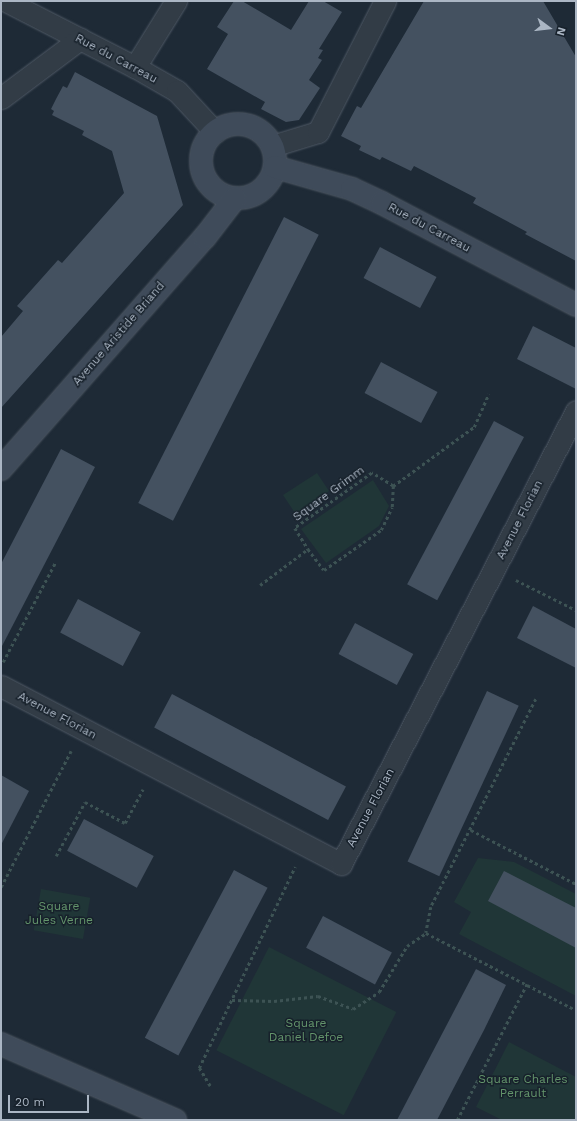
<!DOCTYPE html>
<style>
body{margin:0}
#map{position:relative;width:577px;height:1121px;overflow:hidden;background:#1e2a36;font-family:"Work Sans",sans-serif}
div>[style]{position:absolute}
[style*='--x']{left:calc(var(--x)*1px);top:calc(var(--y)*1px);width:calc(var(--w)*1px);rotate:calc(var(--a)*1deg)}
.green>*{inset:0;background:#203637;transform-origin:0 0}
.building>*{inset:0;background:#445160;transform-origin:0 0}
.path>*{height:2.5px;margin-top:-1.25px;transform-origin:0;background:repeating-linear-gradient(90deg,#3d5354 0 3px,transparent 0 6px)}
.roads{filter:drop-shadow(0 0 1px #4f5965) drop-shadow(0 0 1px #4f5965)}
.street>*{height:21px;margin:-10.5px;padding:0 10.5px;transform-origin:10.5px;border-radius:10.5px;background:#323c46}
.secondary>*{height:22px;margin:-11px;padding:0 11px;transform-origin:11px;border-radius:11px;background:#3f4b5a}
.secondary>.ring{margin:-11px;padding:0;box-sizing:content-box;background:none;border:22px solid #3f4b5a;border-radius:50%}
span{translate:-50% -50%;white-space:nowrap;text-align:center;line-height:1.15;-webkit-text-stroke:3px #17212b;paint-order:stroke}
.street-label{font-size:12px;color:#abb6c4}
.park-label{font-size:12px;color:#63946b}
.frame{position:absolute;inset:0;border:2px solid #abb6c4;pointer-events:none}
.north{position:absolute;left:529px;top:8px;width:40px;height:40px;-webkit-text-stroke:3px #17212b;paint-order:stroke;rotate:105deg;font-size:11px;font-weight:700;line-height:16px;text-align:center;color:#abb6c4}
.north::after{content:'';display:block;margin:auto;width:14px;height:18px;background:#abb6c4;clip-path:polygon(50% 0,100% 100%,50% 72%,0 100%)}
.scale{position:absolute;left:8px;top:1095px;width:81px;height:18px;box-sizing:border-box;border:2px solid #abb6c4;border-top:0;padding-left:5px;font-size:12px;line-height:14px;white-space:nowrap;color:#abb6c4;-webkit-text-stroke:3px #17212b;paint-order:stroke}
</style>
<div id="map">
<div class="green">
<div style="clip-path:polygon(317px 473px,329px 491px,297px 516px,283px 495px)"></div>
<div style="clip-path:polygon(373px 480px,389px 506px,379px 526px,326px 563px,301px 529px)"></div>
<div style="clip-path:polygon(478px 858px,514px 862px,576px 894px,576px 996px,459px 934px,471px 912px,454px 902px)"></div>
<div style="left:41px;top:889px;width:50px;height:42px;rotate:10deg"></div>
<div style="left:269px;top:947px;width:143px;height:116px;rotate:27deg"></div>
<div style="clip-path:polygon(509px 1042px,576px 1077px,576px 1120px,502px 1120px,476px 1107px)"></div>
</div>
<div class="building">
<div style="clip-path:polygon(234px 1px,242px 1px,291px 30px,309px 1px,323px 1px,342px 12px,319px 49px,323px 50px,318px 58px,322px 60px,309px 80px,320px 88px,299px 120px,286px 122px,261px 109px,265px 102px,207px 69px,228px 34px,217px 27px)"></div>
<div style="clip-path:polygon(424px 1px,543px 1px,576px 57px,576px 261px,525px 234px,527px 232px,473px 203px,476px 198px,414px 166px,411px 171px,382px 157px,380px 160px,359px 150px,361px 146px,341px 136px,357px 106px,361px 108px)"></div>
<div style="clip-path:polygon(75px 72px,157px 116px,183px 205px,1px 408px,1px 337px,23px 311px,17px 306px,58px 260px,62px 263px,124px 193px,112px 151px,82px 135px,84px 131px,52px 115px,54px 111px,51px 109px,56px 99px,63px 86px,67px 88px)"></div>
<div style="left:284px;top:217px;width:39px;height:321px;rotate:27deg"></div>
<div style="left:380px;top:247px;width:64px;height:35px;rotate:28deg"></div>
<div style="clip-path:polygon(533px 326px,576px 348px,576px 389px,517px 359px)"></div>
<div style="left:381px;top:362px;width:64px;height:35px;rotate:28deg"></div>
<div style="left:494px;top:421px;width:34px;height:185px;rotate:28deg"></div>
<div style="clip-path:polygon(61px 449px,95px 467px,1px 648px,1px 564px)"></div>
<div style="left:78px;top:599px;width:71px;height:38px;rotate:28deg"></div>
<div style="clip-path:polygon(533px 606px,576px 629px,576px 668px,517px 638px)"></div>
<div style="left:355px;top:623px;width:66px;height:35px;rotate:28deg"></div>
<div style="left:487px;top:691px;width:35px;height:188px;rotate:25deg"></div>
<div style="left:172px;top:694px;width:197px;height:38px;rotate:28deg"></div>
<div style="clip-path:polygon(1px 775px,29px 791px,1px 845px)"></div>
<div style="left:84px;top:819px;width:79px;height:36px;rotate:28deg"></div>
<div style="left:234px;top:870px;width:38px;height:190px;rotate:28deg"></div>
<div style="clip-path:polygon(504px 871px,576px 908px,576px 948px,488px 901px)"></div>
<div style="left:323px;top:916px;width:78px;height:36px;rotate:28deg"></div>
<div style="clip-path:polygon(476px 969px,506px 985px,484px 1030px,437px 1120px,397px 1120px)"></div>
</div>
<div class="path">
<div style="--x:393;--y:486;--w:100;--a:-36.1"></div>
<div style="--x:474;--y:427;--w:36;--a:-66"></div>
<div style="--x:516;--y:580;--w:67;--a:26.6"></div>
<div style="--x:260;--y:585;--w:60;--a:-36.9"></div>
<div style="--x:308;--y:549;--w:26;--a:53"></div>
<div style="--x:324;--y:570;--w:70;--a:-35.1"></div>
<div style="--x:381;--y:530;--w:25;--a:-64"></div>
<div style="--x:392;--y:507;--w:21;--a:-87"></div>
<div style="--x:393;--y:486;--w:25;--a:-148"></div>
<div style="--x:372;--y:473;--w:95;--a:144.5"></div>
<div style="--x:295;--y:528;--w:25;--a:58"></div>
<div style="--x:3;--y:662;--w:112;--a:-62.3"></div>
<div style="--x:536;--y:699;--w:233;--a:116.8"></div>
<div style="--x:431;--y:907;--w:26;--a:101"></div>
<div style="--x:426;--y:933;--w:169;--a:27.2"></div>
<div style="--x:471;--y:830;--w:118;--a:27.2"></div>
<div style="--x:56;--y:856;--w:61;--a:-61.8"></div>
<div style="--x:85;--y:802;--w:45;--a:27.7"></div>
<div style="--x:125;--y:823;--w:38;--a:-62"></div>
<div style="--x:1;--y:887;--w:153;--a:-62.8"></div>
<div style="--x:232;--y:1000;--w:42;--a:1.4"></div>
<div style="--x:274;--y:1001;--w:44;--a:-6.5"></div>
<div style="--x:318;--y:996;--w:37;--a:20"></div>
<div style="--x:353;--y:1009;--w:31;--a:-33"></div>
<div style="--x:379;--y:992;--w:54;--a:-58.7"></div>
<div style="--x:407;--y:946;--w:23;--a:-34"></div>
<div style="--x:210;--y:1086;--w:21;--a:-121"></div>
<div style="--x:199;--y:1068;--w:223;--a:-64.5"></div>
<div style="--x:457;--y:1120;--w:153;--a:-62.8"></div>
</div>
<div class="roads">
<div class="street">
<div style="--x:6;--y:1;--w:145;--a:27.1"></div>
<div style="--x:135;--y:67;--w:48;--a:29.7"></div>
<div style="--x:177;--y:91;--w:56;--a:47.2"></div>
<div style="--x:135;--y:67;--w:78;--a:-58.2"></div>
<div style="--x:1;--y:98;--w:99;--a:-36.8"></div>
<div style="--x:272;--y:146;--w:48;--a:-16.9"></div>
<div style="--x:318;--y:132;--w:147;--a:-62.9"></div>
<div style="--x:1;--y:686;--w:384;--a:27.6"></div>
<div style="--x:341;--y:864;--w:510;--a:-62.58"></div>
</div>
<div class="secondary">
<div class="ring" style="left:201px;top:124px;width:52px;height:52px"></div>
<div style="--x:275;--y:167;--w:80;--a:15.9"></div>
<div style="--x:352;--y:189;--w:33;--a:25"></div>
<div style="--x:382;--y:203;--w:219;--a:27.7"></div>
<div style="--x:1;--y:469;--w:309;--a:-48.7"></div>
<div style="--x:205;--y:237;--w:49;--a:-52.4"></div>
<div style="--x:1;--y:1044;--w:190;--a:23.6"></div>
</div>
</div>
<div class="street-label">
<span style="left:116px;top:59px;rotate:28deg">Rue du Carreau</span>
<span style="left:429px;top:228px;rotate:28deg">Rue du Carreau</span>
<span style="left:119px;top:334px;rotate:-49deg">Avenue Aristide Briand</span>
<span style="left:329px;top:494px;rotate:-36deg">Square Grimm</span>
<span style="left:520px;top:520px;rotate:-63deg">Avenue Florian</span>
<span style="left:57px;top:716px;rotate:28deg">Avenue Florian</span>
<span style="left:371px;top:808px;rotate:-62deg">Avenue Florian</span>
</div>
<div class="park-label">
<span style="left:59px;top:914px">Square<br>Jules Verne</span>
<span style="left:306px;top:1031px">Square<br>Daniel Defoe</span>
<span style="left:523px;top:1087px">Square Charles<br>Perrault</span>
</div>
<div class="frame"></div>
<div class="north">N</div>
<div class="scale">20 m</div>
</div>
